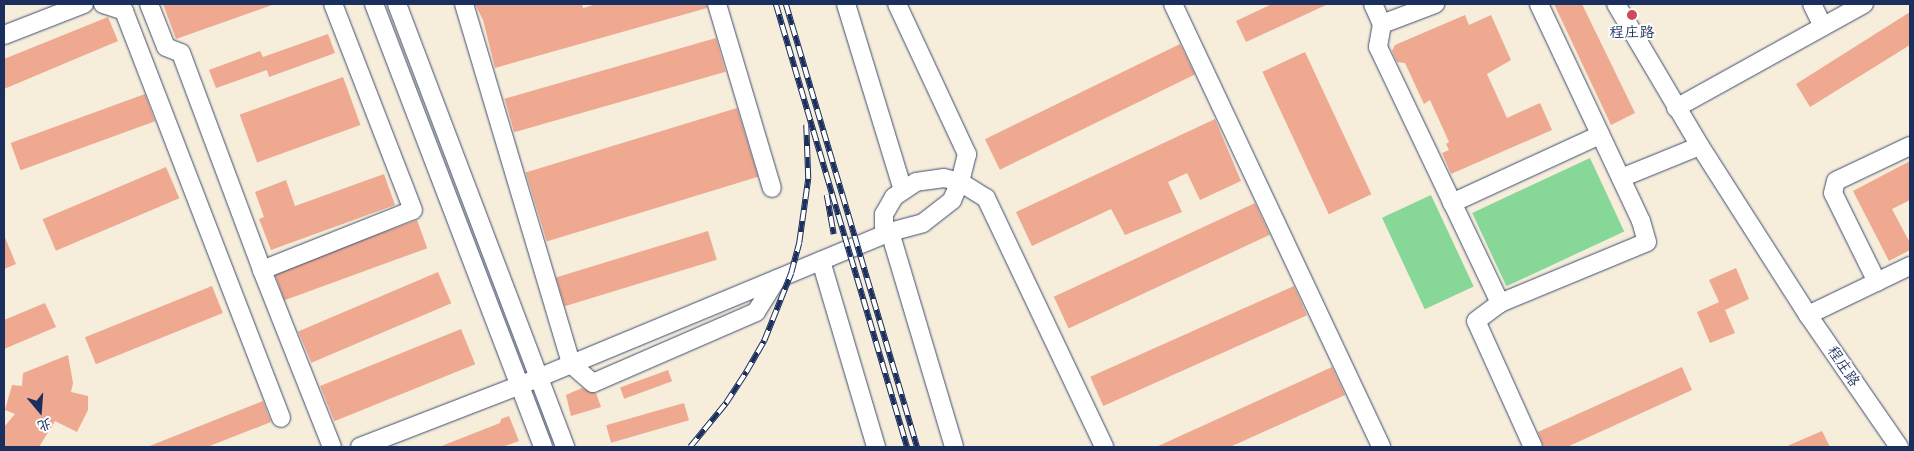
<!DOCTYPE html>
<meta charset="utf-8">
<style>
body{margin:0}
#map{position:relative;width:1914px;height:451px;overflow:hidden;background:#f6eddb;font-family:Mali,"LXGW WenKai TC",sans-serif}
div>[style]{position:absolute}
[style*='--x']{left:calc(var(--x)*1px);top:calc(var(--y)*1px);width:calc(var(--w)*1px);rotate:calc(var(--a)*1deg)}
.green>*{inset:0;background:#87d798;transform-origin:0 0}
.building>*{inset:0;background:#eea990;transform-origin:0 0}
.roads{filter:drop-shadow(0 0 1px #3c4c71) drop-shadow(0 0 1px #3c4c71)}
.minor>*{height:18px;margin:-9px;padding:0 9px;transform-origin:9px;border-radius:9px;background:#fff}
.rail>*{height:5.5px;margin-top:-2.75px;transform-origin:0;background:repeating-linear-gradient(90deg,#fff 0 11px,#1b2f5e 0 22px);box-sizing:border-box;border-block:1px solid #1b2f5e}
.dots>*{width:14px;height:14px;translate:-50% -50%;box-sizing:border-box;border:2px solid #fff;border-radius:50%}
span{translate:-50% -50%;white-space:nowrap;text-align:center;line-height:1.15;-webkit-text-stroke:4px #fff;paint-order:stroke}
.poi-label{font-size:15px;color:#1b2f5e}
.street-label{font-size:15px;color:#1b2f5e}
.frame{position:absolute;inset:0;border:5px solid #1b2f5e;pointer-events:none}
.north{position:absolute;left:15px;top:386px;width:50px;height:50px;-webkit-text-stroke:4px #fff;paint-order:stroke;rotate:162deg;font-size:14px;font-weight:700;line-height:20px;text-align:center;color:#1b2f5e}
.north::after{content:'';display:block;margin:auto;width:18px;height:22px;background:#1b2f5e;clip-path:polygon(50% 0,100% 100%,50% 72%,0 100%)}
</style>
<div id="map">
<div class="green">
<div style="left:1590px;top:158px;width:81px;height:130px;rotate:65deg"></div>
<div style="left:1431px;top:195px;width:101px;height:54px;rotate:65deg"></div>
</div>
<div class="building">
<div style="clip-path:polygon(163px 4px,272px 4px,272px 5px,176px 39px)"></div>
<div style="clip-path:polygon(475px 4px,582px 4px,583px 8px,597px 4px,707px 4px,707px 8px,495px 68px,483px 20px)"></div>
<div style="clip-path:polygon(1272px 4px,1328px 4px,1246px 42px,1236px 21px)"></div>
<div style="clip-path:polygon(1554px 4px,1582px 4px,1635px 113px,1611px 125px)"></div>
<div style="clip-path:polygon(1910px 12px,1910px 45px,1810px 107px,1796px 84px)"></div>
<div style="clip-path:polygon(1465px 15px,1469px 25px,1491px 15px,1511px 60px,1487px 74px,1507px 118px,1540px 103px,1552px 130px,1451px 174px,1442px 153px,1449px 150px,1446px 144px,1449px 142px,1430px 100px,1424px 104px,1405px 63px,1397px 62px,1392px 51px,1395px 45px)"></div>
<div style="clip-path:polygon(108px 17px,118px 41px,4px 89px,4px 59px)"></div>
<div style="clip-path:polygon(328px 34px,335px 53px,269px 77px,267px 70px,216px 88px,209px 70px,260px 51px,263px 57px)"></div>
<div style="left:716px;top:38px;width:35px;height:220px;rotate:74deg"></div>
<div style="left:1180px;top:44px;width:34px;height:217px;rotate:64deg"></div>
<div style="left:1305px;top:52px;width:157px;height:47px;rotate:65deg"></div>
<div style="left:343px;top:77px;width:51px;height:110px;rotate:70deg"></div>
<div style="left:145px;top:94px;width:29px;height:143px;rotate:70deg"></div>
<div style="left:737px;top:108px;width:72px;height:221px;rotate:73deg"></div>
<div style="clip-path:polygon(1215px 119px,1241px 181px,1200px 200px,1187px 173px,1168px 182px,1182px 212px,1125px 235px,1111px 209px,1032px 246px,1016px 212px)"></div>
<div style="clip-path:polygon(1910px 161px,1910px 200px,1892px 209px,1910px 243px,1910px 250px,1889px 261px,1853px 191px)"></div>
<div style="left:166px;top:167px;width:34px;height:134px;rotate:67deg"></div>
<div style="clip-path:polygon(384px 174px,395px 205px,271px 250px,259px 219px,264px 217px,255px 192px,286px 180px,295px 206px)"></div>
<div style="left:1255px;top:203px;width:35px;height:222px;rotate:65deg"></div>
<div style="left:417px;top:220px;width:30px;height:152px;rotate:70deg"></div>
<div style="left:708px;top:231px;width:30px;height:159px;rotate:73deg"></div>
<div style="clip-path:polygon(4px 235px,16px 264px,4px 269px)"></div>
<div style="clip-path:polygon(1736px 268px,1749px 299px,1725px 310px,1735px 333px,1710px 343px,1697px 312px,1719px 302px,1709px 280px)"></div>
<div style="left:438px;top:272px;width:34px;height:152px;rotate:67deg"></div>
<div style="left:212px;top:286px;width:29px;height:137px;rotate:68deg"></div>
<div style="left:1294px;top:286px;width:32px;height:223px;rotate:66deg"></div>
<div style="clip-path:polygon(45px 303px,56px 327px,4px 349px,4px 320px)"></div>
<div style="left:461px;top:329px;width:38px;height:152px;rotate:68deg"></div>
<div style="clip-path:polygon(68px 355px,73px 383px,71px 392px,88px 396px,88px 410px,77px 432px,55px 421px,39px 447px,4px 447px,4px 427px,15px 414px,5px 410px,12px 385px,22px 386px,23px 373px)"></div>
<div style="clip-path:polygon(1332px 367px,1345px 395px,1230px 447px,1156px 447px)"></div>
<div style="clip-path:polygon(1682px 367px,1692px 390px,1567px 447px,1544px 447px,1538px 432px)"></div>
<div style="left:668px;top:370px;width:12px;height:51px;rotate:70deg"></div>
<div style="clip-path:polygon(582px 388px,596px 393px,601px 407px,571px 416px,566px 395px)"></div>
<div style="clip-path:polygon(263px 401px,271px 422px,207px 447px,147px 447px)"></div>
<div style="left:684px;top:403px;width:18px;height:81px;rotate:74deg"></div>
<div style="clip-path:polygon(509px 416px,519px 441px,502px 447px,439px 447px,500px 423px,501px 419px)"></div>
<div style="clip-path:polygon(1822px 431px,1830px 447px,1785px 447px)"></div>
</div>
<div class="roads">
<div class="minor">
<div style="--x:103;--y:4;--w:22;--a:18"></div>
<div style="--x:124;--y:11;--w:436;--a:68.9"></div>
<div style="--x:149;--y:4;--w:46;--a:68.4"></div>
<div style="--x:166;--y:47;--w:16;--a:22"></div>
<div style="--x:181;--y:53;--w:232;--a:69.5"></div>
<div style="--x:374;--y:4;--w:474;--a:69.1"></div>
<div style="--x:397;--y:4;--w:474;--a:69.2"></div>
<div style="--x:464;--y:4;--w:376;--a:73.4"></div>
<div style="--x:571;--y:364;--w:29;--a:41"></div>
<div style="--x:593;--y:383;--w:178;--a:-23.5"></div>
<div style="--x:756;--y:312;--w:39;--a:-58"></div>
<div style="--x:717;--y:4;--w:192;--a:73.4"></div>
<div style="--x:846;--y:4;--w:195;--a:73"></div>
<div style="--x:897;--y:4;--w:166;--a:65"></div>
<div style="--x:967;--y:154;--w:29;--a:104"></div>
<div style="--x:960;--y:182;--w:31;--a:32"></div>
<div style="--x:986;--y:198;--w:276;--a:64.6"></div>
<div style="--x:1173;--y:4;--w:489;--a:64.8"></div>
<div style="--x:1373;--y:4;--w:22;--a:66"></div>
<div style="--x:1382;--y:24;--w:57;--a:-20.7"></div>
<div style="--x:1616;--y:4;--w:165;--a:59.4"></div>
<div style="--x:1700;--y:146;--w:201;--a:57.4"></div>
<div style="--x:1808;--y:315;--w:160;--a:55.4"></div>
<div style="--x:1812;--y:4;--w:25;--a:64"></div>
<div style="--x:1382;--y:24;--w:23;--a:100"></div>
<div style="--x:1378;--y:47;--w:284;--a:64.5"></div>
<div style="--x:4;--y:35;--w:86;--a:-21.2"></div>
<div style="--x:1676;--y:108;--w:215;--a:-29"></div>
<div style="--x:1621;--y:178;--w:85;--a:-22.1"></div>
<div style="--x:1452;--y:203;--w:163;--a:-24.7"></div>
<div style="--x:821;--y:261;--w:194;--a:73.5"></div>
<div style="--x:1877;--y:282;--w:99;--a:-116.3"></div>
<div style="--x:1833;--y:193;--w:12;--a:-76"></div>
<div style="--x:1836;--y:181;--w:82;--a:-25.3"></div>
<div style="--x:1808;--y:315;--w:113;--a:-25.7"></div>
<div style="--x:332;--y:447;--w:190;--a:-111.6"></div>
<div style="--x:262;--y:270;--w:162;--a:-21.7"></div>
<div style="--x:413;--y:210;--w:221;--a:-111.2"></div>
<div style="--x:360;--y:447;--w:173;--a:-21.1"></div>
<div style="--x:521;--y:385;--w:399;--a:-22.5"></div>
<div style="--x:890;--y:232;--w:34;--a:-15"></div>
<div style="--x:923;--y:223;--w:37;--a:-38"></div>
<div style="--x:952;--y:200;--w:20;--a:-66"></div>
<div style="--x:960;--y:182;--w:16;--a:-166"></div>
<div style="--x:944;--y:178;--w:28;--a:172"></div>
<div style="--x:916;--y:182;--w:27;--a:146"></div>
<div style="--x:894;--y:197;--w:20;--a:120"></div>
<div style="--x:884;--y:214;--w:12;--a:90"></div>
<div style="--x:884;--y:226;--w:8;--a:45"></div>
<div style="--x:890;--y:232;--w:224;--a:73.4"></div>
<div style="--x:1533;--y:447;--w:138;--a:-114.3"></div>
<div style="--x:1476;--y:321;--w:30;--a:-37"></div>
<div style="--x:1500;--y:303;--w:159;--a:-22.5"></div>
<div style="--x:1647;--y:242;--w:22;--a:-106"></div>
<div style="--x:1641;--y:221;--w:240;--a:-115.2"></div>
</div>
</div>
<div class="rail">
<div style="--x:776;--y:4;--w:462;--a:73.5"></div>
<div style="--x:786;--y:4;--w:462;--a:73.5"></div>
<div style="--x:827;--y:195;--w:40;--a:80"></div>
<div style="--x:690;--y:447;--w:57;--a:-50.7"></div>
<div style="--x:726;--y:403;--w:37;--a:-57"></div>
<div style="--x:746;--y:372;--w:36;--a:-60"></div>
<div style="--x:764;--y:341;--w:73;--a:-68.3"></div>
<div style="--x:791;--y:273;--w:31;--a:-75"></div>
<div style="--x:799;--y:243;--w:65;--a:-82"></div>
<div style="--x:808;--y:179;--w:54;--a:-92.1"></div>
</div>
<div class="dots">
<div style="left:1632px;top:15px;background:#d1495b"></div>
</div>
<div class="poi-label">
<span style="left:1632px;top:32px">程庄路</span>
</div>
<div class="street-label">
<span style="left:1844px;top:366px;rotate:56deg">程庄路</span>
</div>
<div class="frame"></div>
<div class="north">北</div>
</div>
